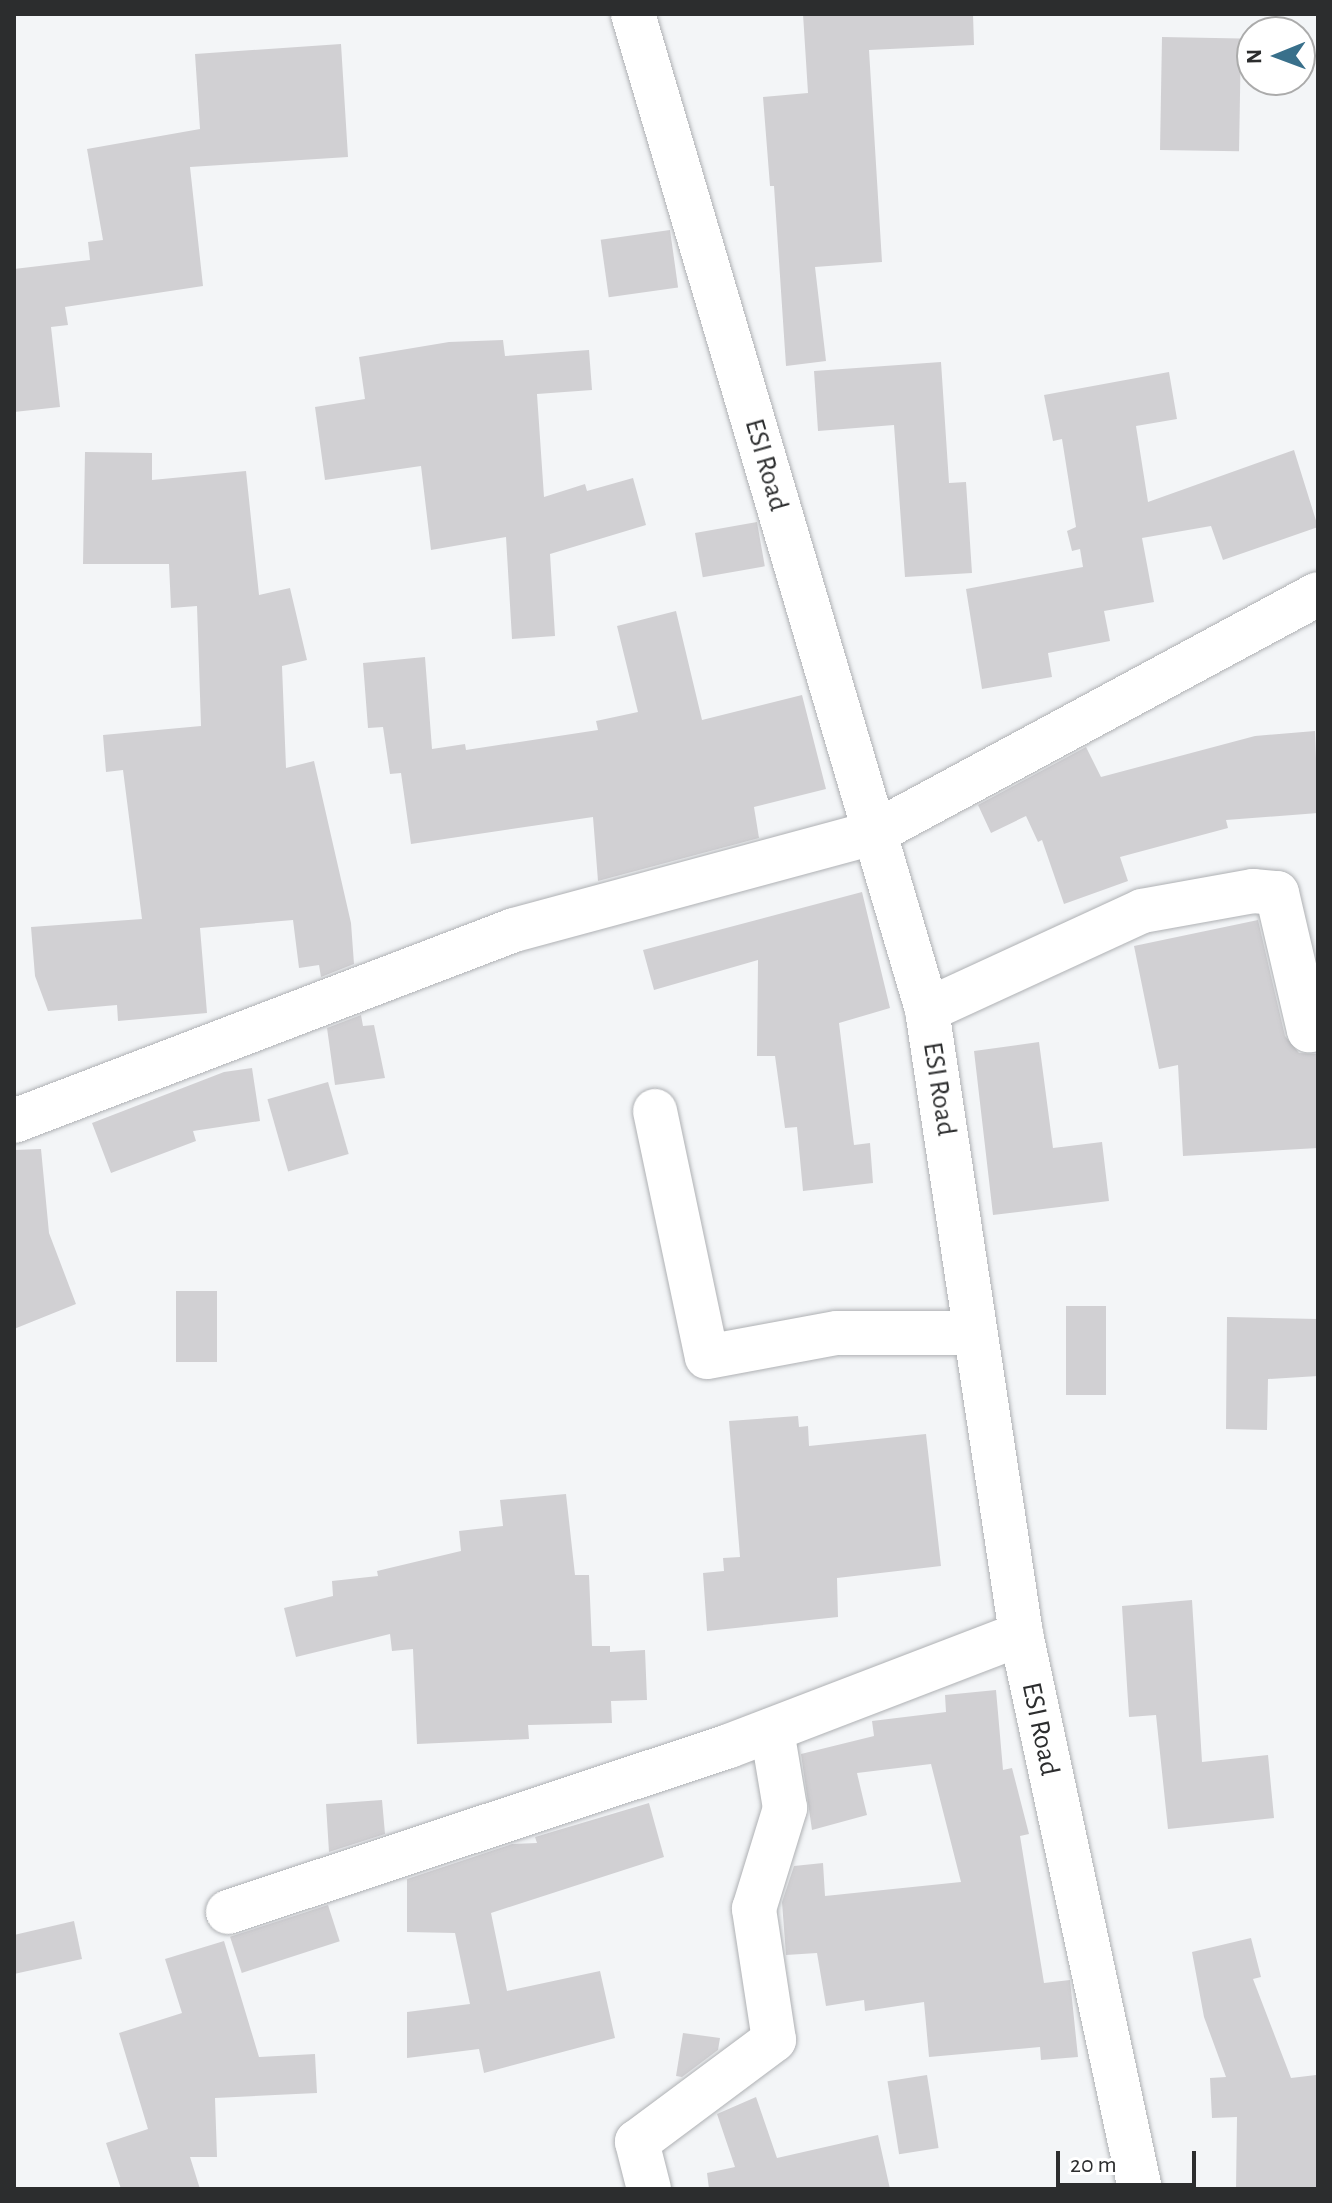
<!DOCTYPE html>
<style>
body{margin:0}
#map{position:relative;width:1332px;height:2203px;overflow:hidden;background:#f3f5f7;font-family:"Alegreya Sans",sans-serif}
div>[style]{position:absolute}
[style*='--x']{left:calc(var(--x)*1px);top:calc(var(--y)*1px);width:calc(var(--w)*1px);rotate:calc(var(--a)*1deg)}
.building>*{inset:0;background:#d1d0d3;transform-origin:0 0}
.roads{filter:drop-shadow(0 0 2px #afb1b4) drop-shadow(0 0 2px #afb1b4)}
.minor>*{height:44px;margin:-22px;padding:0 22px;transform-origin:22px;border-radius:22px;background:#fff}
.secondary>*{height:44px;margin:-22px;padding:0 22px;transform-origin:22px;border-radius:22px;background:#fff}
span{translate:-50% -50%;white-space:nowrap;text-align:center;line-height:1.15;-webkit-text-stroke:7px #fff;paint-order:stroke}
.street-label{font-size:28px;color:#2c2d2e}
.frame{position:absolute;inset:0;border:16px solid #2c2d2e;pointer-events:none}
.north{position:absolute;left:1236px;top:16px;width:80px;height:80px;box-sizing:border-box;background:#fff;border:2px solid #ababab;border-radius:50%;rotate:269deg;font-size:22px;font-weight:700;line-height:32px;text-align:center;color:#2c2d2e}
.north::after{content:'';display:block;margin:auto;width:28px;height:36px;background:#39708b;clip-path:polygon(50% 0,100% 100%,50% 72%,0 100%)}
.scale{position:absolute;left:1056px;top:2151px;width:140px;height:36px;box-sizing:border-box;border:4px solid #2c2d2e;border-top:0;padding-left:10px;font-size:24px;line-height:28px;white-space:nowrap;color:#2c2d2e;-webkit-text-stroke:6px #fff;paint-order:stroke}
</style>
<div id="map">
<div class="building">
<div style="clip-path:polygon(803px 14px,973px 14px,974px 45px,869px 50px,882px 262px,815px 267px,826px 361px,786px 366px,774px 186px,770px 186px,763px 97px,808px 93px)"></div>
<div style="left:1162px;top:37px;width:79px;height:113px;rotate:1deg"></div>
<div style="clip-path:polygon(341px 44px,348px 157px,190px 167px,203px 286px,65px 307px,68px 325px,51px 327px,60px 407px,14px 412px,14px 269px,90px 260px,88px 242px,103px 240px,87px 149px,200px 129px,195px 54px)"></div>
<div style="left:670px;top:230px;width:58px;height:70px;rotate:82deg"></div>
<div style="clip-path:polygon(503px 340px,505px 356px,589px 350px,592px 390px,537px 394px,544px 497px,585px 484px,587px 491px,633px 478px,646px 525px,550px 554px,555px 636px,512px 639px,506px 537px,431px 550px,421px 466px,325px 480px,315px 407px,365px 399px,359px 357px,449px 342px)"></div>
<div style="clip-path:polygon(941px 362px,949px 483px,966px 482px,972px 573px,905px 577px,894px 425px,818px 431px,814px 371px)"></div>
<div style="clip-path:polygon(1169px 372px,1177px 419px,1136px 426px,1148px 502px,1294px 450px,1318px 527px,1223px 560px,1211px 526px,1142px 538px,1154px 602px,1104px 611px,1110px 641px,1048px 653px,1052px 677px,982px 689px,966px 589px,1083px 567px,1080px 549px,1072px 551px,1067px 531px,1076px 527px,1062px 439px,1053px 441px,1044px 395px)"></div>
<div style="clip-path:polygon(85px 452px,152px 453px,152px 480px,246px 471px,259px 595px,290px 588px,307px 660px,282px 666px,286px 768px,314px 761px,351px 923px,354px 964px,321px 977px,319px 965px,299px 968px,293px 920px,200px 928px,207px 1013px,118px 1021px,117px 1005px,48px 1011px,35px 976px,31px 927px,142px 919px,123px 770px,106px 772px,103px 735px,201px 726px,197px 606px,171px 608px,169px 564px,83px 564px)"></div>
<div style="left:757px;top:522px;width:45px;height:63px;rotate:80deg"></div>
<div style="clip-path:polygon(676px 611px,702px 720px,802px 695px,826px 789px,754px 807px,759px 838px,598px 881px,593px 817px,411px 844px,401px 773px,390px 774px,383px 727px,368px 728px,363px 663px,425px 657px,432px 749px,465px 744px,466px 750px,598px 730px,596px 721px,638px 712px,617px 626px)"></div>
<div style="clip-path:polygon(1315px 731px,1318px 813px,1226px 820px,1228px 828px,1120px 857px,1128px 881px,1064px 904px,1042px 840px,1038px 842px,1026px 816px,991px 833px,978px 805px,1086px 747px,1101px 777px,1255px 736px)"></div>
<div style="clip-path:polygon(862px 892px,890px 1008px,839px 1023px,854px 1145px,870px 1143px,873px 1183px,803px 1191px,797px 1127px,785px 1128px,775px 1056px,757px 1056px,758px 960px,654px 990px,643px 950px)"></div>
<div style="clip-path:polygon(1258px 920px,1285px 1036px,1299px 1053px,1318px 1054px,1318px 1148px,1183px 1156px,1178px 1065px,1159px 1069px,1134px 946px)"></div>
<div style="clip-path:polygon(361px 1015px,363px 1026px,374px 1025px,385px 1078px,335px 1085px,327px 1028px)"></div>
<div style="clip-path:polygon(1039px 1042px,1053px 1148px,1102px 1142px,1109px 1201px,993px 1215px,974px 1051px)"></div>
<div style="clip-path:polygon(252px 1068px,260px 1121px,193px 1131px,196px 1141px,111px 1173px,92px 1123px,224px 1072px)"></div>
<div style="left:328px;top:1082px;width:75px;height:63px;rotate:74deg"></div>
<div style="clip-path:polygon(41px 1149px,49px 1233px,76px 1304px,14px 1329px,14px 1150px)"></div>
<div style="left:176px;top:1291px;width:41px;height:71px"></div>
<div style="left:1106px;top:1306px;width:89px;height:40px;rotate:90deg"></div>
<div style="clip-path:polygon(1227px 1317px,1318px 1319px,1318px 1376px,1268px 1379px,1267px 1430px,1226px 1429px)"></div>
<div style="clip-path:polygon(798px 1416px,799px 1427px,808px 1426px,809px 1446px,926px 1434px,941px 1566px,837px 1578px,838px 1617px,707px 1631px,703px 1573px,724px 1571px,723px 1558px,740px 1557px,729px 1421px)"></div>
<div style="clip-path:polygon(566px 1494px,575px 1575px,589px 1575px,592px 1646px,610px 1646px,610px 1652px,645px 1650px,647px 1700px,611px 1701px,612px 1723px,528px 1725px,529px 1739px,417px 1744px,413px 1649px,392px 1651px,390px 1634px,296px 1657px,284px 1608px,333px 1596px,332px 1581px,378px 1576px,377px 1571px,461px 1551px,459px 1531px,503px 1526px,500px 1500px)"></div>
<div style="clip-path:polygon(1192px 1600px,1202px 1762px,1268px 1755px,1274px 1818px,1168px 1829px,1156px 1715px,1129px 1717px,1122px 1606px)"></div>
<div style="clip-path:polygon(996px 1690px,1003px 1770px,1012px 1768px,1029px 1834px,1020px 1836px,1044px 1983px,1070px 1980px,1078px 2057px,1041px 2060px,1040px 2047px,929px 2057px,924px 2002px,865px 2011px,864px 2000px,826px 2006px,817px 1953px,786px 1955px,782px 1902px,794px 1866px,823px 1863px,825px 1896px,961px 1882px,931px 1764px,857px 1773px,867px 1815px,812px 1830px,801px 1754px,874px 1736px,872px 1721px,946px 1712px,945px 1695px)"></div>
<div style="clip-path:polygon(382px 1800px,385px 1834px,329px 1852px,326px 1804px)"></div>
<div style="clip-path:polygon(649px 1803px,664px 1857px,491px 1913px,507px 1991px,600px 1971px,615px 2038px,484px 2073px,479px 2049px,407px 2058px,407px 2012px,470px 2004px,455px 1933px,407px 1932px,407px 1879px,512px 1844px,537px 1843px,535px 1837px)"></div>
<div style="left:328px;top:1905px;width:38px;height:103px;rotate:72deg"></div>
<div style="clip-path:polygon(74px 1921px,82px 1959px,14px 1974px,14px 1935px)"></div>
<div style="clip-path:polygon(1251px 1938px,1261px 1977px,1253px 1979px,1291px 2078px,1316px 2075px,1318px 2189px,1236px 2189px,1237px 2117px,1212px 2118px,1210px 2078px,1226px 2077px,1204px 2017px,1192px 1952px)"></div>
<div style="clip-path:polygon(224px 1941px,259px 2057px,315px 2054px,317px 2093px,215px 2098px,217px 2157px,190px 2157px,200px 2189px,121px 2189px,106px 2143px,148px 2129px,119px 2033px,182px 2013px,165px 1959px)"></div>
<div style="clip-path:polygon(683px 2033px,720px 2038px,718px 2050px,682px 2077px,676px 2076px)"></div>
<div style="left:927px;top:2075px;width:74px;height:40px;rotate:81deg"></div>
<div style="clip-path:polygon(756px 2097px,777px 2158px,878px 2135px,890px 2189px,709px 2189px,707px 2173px,735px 2167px,717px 2114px)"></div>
</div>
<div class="roads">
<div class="minor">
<div style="--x:927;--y:1010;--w:237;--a:-24.7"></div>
<div style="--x:1142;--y:911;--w:113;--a:-10.2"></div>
<div style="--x:1253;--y:891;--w:24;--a:5"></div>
<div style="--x:1277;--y:893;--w:141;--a:76.9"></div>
<div style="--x:1309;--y:1030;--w:9;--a:-6"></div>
<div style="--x:655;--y:1111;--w:251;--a:78.1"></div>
<div style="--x:707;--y:1357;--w:132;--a:-10.5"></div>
<div style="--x:837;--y:1333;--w:136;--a:0"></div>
<div style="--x:14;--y:1121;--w:535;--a:-20.91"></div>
<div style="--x:514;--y:930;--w:373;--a:-15.1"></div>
<div style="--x:874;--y:833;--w:504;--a:-28.29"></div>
<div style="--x:228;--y:1912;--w:528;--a:-18.33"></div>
<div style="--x:729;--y:1746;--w:313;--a:-21"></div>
<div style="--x:649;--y:2189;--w:49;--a:-104.3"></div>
<div style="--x:637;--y:2142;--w:171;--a:-36.7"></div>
<div style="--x:774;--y:2040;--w:133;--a:-98.7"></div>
<div style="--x:754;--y:1909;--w:106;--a:-72.9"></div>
<div style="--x:785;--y:1808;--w:79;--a:-99.5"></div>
</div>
<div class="secondary">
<div style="--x:633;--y:14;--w:1038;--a:73.55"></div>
<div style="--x:927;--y:1010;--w:631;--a:81.43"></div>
<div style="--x:1021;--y:1634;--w:568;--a:77.9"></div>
</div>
</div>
<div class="street-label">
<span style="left:766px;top:465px;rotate:74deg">ESI Road</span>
<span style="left:939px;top:1089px;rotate:81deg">ESI Road</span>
<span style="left:1040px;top:1729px;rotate:78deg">ESI Road</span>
</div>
<div class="frame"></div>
<div class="north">N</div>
<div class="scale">20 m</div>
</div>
